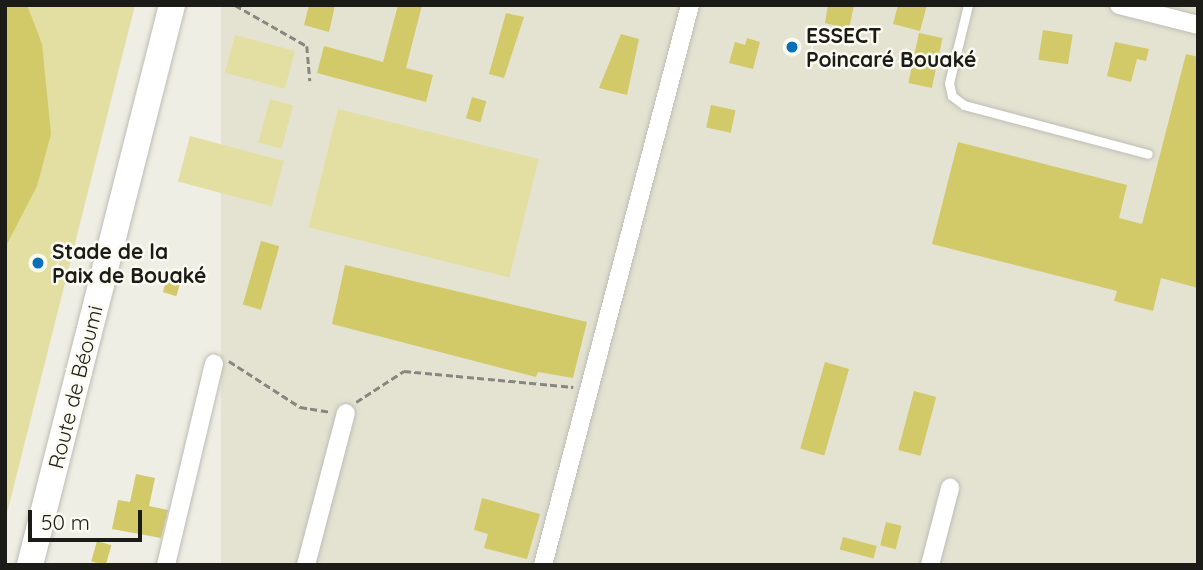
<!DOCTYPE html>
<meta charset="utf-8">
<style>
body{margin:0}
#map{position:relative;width:1203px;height:570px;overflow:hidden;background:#eeeee4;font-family:Quicksand,sans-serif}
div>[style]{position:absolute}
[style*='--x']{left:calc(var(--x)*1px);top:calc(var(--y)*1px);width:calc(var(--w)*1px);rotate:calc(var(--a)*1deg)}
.built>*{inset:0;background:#e4e3d2;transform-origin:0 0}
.green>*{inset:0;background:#e3dea2;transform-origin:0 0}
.building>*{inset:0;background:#d2c968;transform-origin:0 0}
.path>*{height:2.5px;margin-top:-1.25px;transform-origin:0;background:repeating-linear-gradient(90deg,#878780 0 7px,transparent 0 10.5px)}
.roads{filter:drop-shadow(0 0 2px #bdbdb4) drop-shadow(0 0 2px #bdbdb4)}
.service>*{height:9px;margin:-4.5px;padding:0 4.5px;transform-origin:4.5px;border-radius:4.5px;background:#fff}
.minor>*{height:18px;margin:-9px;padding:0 9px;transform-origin:9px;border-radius:9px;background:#fff}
.primary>*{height:26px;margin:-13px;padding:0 13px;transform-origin:13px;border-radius:13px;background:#fff}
.dots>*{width:19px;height:19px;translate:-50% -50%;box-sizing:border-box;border:4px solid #fbfbf1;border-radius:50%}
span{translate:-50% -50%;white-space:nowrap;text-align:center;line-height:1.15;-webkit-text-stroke:5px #fbfbf1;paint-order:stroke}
.poi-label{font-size:21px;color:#1b1b18;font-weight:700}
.left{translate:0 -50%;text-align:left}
.street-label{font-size:21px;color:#1b1b18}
.frame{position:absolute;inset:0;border:7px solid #1b1b18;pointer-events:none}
.scale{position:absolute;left:28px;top:510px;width:114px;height:32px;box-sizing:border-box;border:4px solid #1b1b18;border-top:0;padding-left:9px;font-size:21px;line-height:24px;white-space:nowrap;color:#1b1b18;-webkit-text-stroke:5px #fbfbf1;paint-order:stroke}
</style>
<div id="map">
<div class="built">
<div style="left:221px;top:5px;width:977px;height:580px"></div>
</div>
<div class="green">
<div style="clip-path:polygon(5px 5px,135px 5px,5px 521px)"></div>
<div style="left:235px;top:35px;width:62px;height:39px;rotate:15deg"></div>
<div style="left:270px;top:99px;width:24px;height:45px;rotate:15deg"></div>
<div style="left:338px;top:109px;width:207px;height:122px;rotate:14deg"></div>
<div style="left:190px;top:136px;width:97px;height:47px;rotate:15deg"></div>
</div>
<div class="building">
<div style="clip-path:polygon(5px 5px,27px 5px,42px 44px,51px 134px,37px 186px,5px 248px)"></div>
<div style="clip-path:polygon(309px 5px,335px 5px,329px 32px,304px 25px)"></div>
<div style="clip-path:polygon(398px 5px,422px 5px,406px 68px,433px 75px,426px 102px,317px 73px,324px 46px,383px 62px)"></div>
<div style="clip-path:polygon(828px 5px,854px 5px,849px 29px,825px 23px)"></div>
<div style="clip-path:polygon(898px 5px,927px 5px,920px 31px,893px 24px)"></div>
<div style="clip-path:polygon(506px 13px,524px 17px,504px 78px,489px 74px)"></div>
<div style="left:1043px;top:30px;width:30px;height:30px;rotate:9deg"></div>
<div style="left:919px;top:33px;width:24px;height:51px;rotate:12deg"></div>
<div style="clip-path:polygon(621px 34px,639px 39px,627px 95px,599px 88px)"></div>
<div style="clip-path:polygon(747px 38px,760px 42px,753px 69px,729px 63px,735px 42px,745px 45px)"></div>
<div style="clip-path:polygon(1115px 42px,1149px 49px,1146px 61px,1137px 59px,1131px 82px,1107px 76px)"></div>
<div style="clip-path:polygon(1186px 54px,1198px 57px,1198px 288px,1161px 278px,1153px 311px,1114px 301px,1117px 291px,932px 244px,958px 142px,1127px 185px,1119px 218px,1142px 224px)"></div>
<div style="left:472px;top:97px;width:15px;height:22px;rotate:16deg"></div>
<div style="left:711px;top:105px;width:25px;height:23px;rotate:12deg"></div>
<div style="left:261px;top:241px;width:19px;height:66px;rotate:16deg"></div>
<div style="clip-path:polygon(345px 265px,587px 322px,573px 378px,538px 372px,536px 377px,332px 324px)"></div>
<div style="left:169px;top:272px;width:14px;height:21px;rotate:17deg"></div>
<div style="left:825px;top:362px;width:25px;height:90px;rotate:16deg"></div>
<div style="left:914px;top:391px;width:23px;height:61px;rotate:15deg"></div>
<div style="clip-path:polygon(136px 474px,155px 478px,149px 506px,168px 510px,161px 538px,112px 529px,118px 500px,130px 502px)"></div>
<div style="clip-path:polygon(482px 498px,540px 514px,527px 559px,484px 548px,488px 534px,474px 530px)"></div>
<div style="left:886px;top:522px;width:16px;height:24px;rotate:14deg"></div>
<div style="left:843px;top:537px;width:35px;height:13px;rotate:15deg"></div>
<div style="left:97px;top:541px;width:15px;height:21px;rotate:16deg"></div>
</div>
<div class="path">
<div style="--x:235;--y:5;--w:83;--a:29.7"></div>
<div style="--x:307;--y:46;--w:35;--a:85"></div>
<div style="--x:229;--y:361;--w:85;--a:32.9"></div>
<div style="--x:300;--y:407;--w:30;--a:9"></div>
<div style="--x:356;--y:402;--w:57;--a:-32.9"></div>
<div style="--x:404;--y:371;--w:170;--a:5.4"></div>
</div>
<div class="roads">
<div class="service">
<div style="--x:968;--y:5;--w:80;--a:103.7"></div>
<div style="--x:949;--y:83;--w:13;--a:77"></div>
<div style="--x:952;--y:96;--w:15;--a:37"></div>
<div style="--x:964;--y:105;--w:190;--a:14.9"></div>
</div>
<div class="minor">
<div style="--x:1119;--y:5;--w:81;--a:14.2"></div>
<div style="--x:166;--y:565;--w:207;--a:-76.6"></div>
<div style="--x:306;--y:565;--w:157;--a:-75.3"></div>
<div style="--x:543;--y:565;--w:579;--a:-75.29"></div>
<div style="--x:930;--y:565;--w:80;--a:-75.4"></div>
</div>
<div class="primary">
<div style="--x:30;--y:565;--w:578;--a:-75.77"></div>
</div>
</div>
<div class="dots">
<div style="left:792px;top:47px;background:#0470bb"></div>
<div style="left:38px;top:263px;background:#0470bb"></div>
</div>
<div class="poi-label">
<span class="left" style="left:806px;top:47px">ESSECT<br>Poincaré Bouaké</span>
<span class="left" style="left:52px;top:263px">Stade de la<br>Paix de Bouaké</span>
</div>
<div class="street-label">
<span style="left:75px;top:387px;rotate:-76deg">Route de Béoumi</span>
</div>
<div class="frame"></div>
<div class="scale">50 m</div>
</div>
